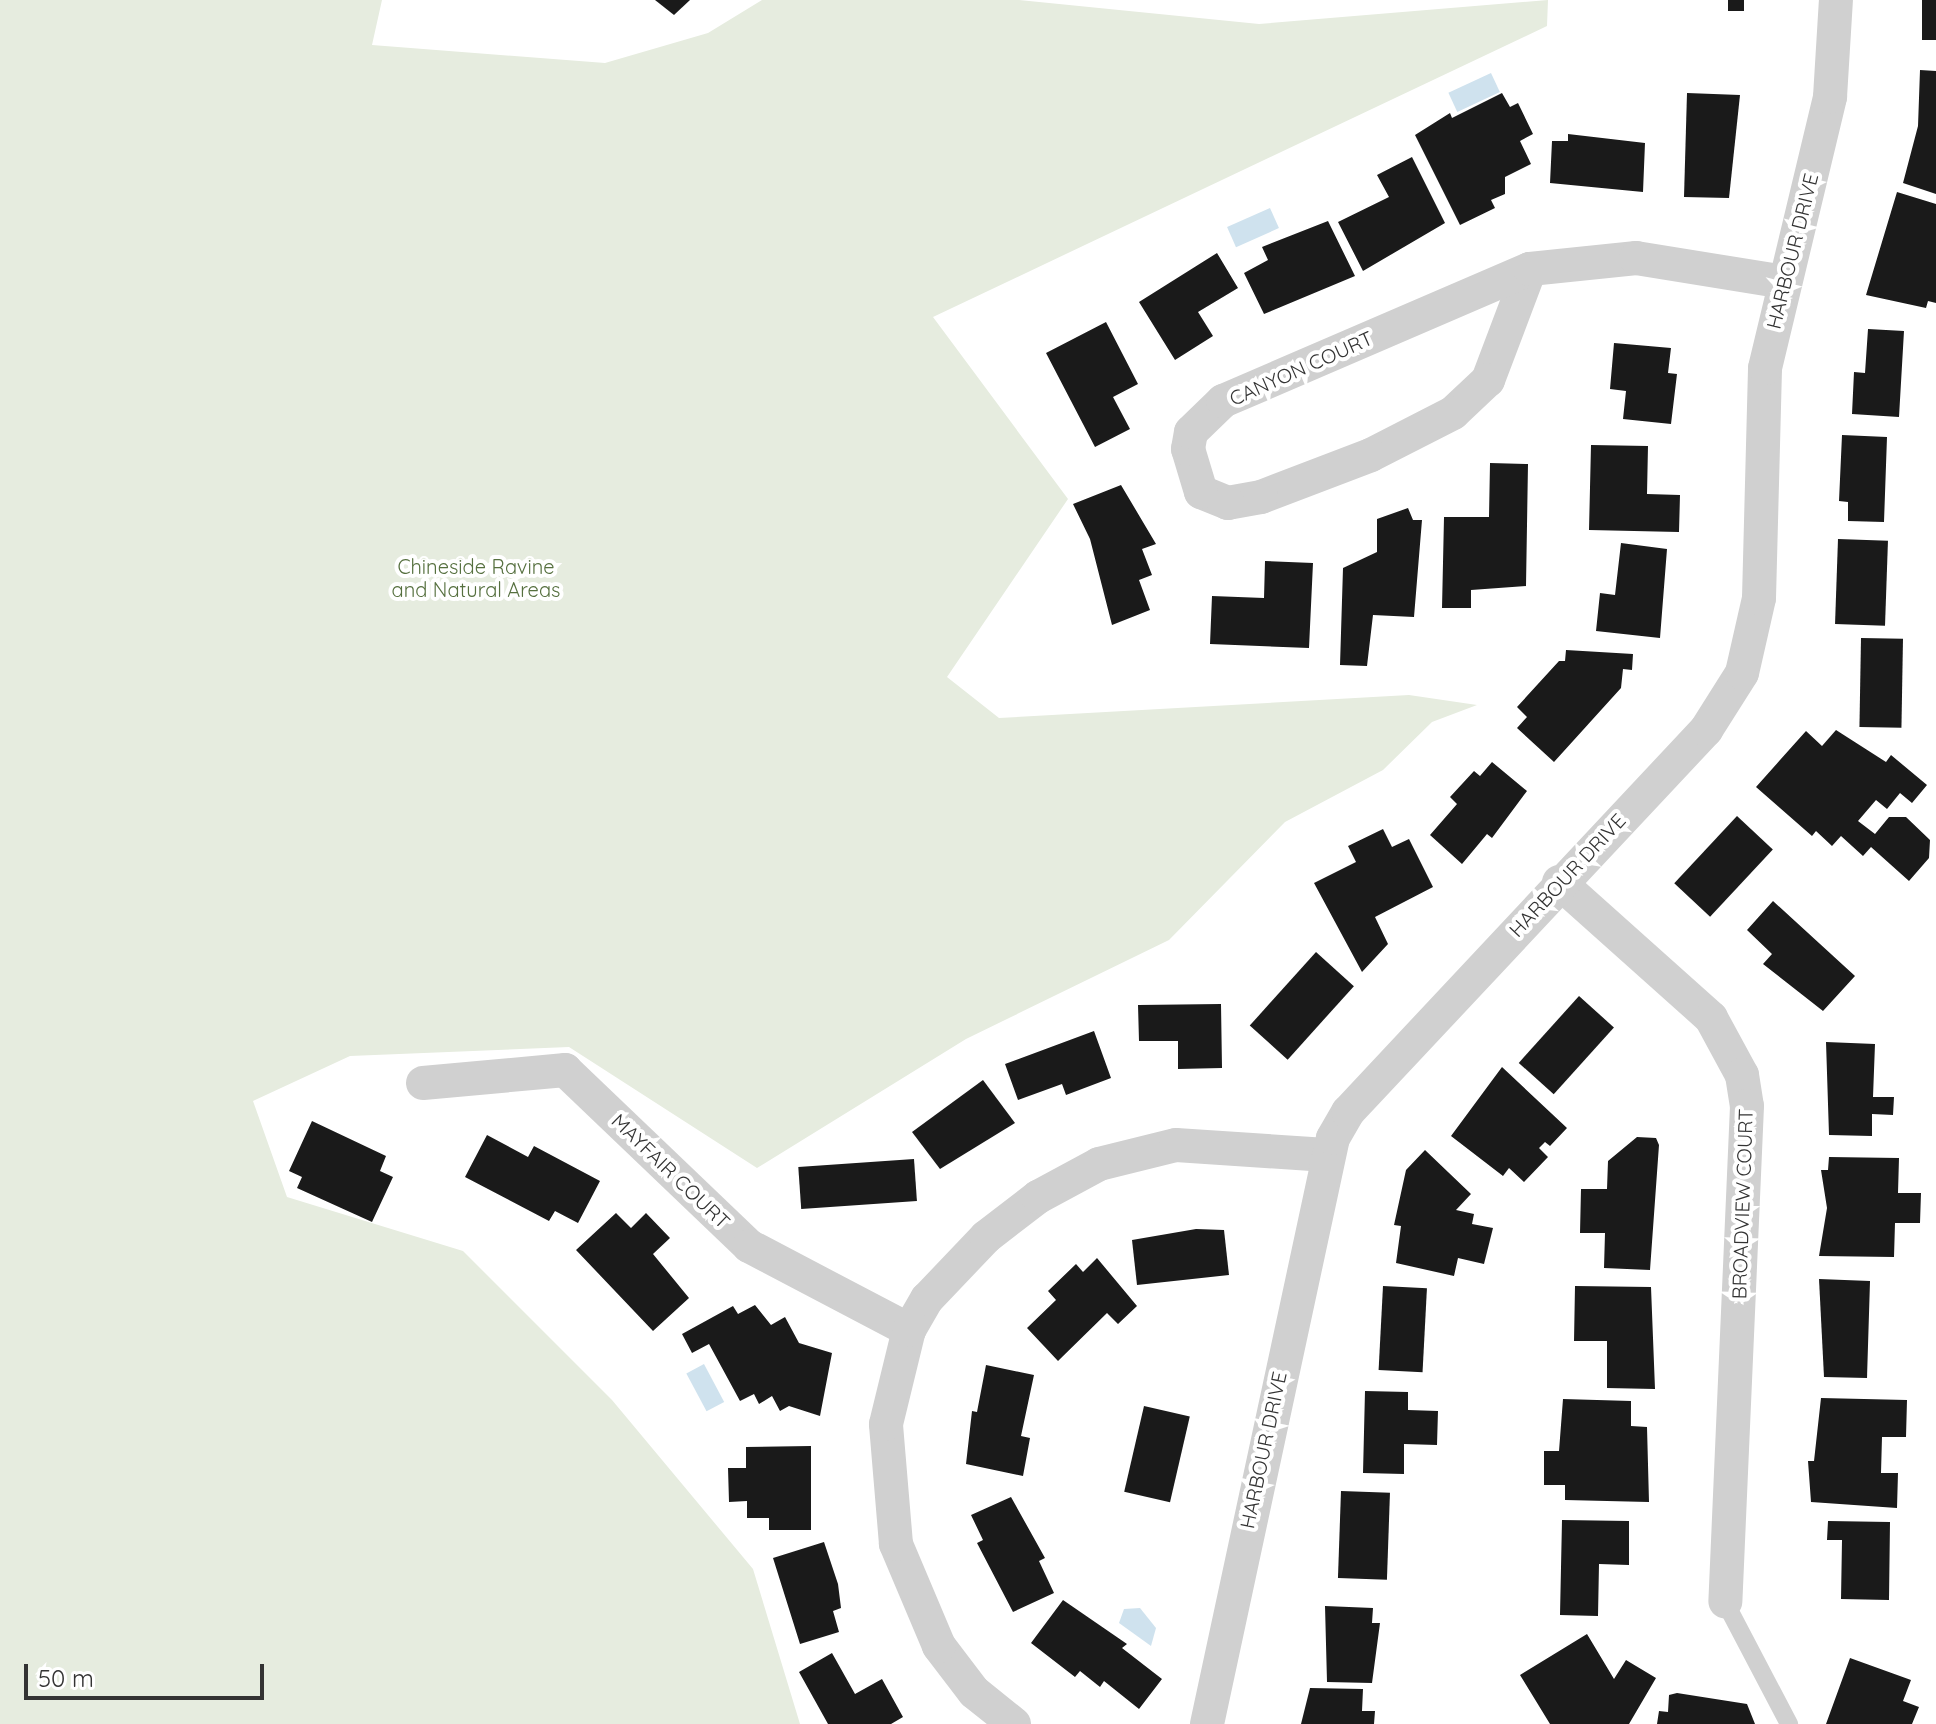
<!DOCTYPE html>
<style>
body{margin:0}
#map{position:relative;width:1936px;height:1724px;overflow:hidden;background:#fff;font-family:Quicksand,sans-serif}
div>[style]{position:absolute}
[style*='--x']{left:calc(var(--x)*1px);top:calc(var(--y)*1px);width:calc(var(--w)*1px);rotate:calc(var(--a)*1deg)}
.green>*{inset:0;background:#e6ecdf}
.water>*{inset:0;background:#cfe2ee;transform-origin:0 0}
.building>*{inset:0;background:#1a1a1a;transform-origin:0 0}
.lane>*{height:18px;margin:-9px;padding:0 9px;transform-origin:9px;border-radius:9px;background:#d0d0d0}
.street>*{height:34px;margin:-17px;padding:0 17px;transform-origin:17px;border-radius:17px;background:#d0d0d0}
span{translate:-50% -50%;white-space:nowrap;text-align:center;line-height:1.15;-webkit-text-stroke:8px #fff;paint-order:stroke}
.street-label{font-size:20px;color:#333}
.park-label{font-size:20px;color:#56703f}
.scale{position:absolute;left:24px;top:1664px;width:240px;height:36px;box-sizing:border-box;border:4px solid #333;border-top:0;padding-left:10px;font-size:24px;line-height:28px;white-space:nowrap;color:#333;-webkit-text-stroke:6px #fff;paint-order:stroke}
</style>
<div id="map">
<div class="green">
<div style="clip-path:polygon(0 0,382px 0,372px 45px,605px 63px,708px 33px,762px 0,1019px 0,1259px 24px,1548px 0,1547px 26px,933px 317px,1068px 499px,947px 677px,999px 718px,1409px 695px,1477px 705px,1432px 722px,1383px 770px,1285px 822px,1169px 940px,966px 1039px,757px 1168px,569px 1047px,350px 1056px,253px 1101px,287px 1197px,463px 1251px,612px 1400px,753px 1569px,800px 1724px,0 1724px)"></div>
</div>
<div class="water">
<div style="left:1491px;top:73px;width:21px;height:47px;rotate:65deg"></div>
<div style="left:1270px;top:208px;width:22px;height:47px;rotate:66deg"></div>
<div style="left:704px;top:1364px;width:43px;height:20px;rotate:62deg"></div>
<div style="clip-path:polygon(1140px 1608px,1156px 1628px,1151px 1646px,1119px 1623px,1124px 1609px)"></div>
</div>
<div class="building">
<div style="clip-path:polygon(655px 0,690px 0,674px 15px)"></div>
<div style="left:1728px;top:0;width:16px;height:11px"></div>
<div style="left:1922px;top:0;width:14px;height:40px"></div>
<div style="clip-path:polygon(1920px 70px,1936px 71px,1936px 194px,1903px 183px,1918px 126px)"></div>
<div style="clip-path:polygon(1502px 93px,1510px 107px,1518px 103px,1533px 134px,1520px 141px,1531px 164px,1505px 177px,1505px 194px,1491px 200px,1495px 208px,1460px 225px,1415px 135px,1450px 113px,1452px 118px)"></div>
<div style="clip-path:polygon(1687px 93px,1740px 95px,1729px 198px,1684px 197px)"></div>
<div style="clip-path:polygon(1568px 134px,1645px 143px,1643px 192px,1550px 183px,1552px 141px,1568px 141px)"></div>
<div style="clip-path:polygon(1412px 157px,1445px 223px,1363px 271px,1338px 222px,1389px 197px,1377px 175px)"></div>
<div style="clip-path:polygon(1897px 192px,1936px 204px,1936px 303px,1928px 301px,1926px 308px,1866px 295px)"></div>
<div style="clip-path:polygon(1328px 221px,1355px 276px,1264px 314px,1244px 273px,1268px 260px,1262px 247px)"></div>
<div style="clip-path:polygon(1217px 253px,1238px 288px,1198px 312px,1213px 336px,1175px 360px,1139px 302px)"></div>
<div style="clip-path:polygon(1106px 322px,1138px 384px,1113px 397px,1130px 429px,1095px 447px,1046px 353px)"></div>
<div style="clip-path:polygon(1868px 329px,1904px 331px,1899px 417px,1852px 414px,1854px 372px,1865px 373px)"></div>
<div style="clip-path:polygon(1614px 343px,1671px 348px,1668px 373px,1677px 374px,1671px 424px,1623px 419px,1626px 391px,1610px 389px)"></div>
<div style="clip-path:polygon(1842px 435px,1887px 437px,1884px 522px,1848px 521px,1848px 502px,1839px 501px)"></div>
<div style="clip-path:polygon(1591px 445px,1648px 446px,1647px 494px,1680px 495px,1679px 532px,1589px 530px)"></div>
<div style="clip-path:polygon(1490px 463px,1528px 464px,1526px 586px,1471px 590px,1471px 608px,1442px 608px,1444px 517px,1489px 517px)"></div>
<div style="clip-path:polygon(1121px 485px,1156px 544px,1142px 549px,1152px 575px,1139px 580px,1150px 610px,1112px 625px,1090px 539px,1073px 504px)"></div>
<div style="clip-path:polygon(1408px 508px,1413px 520px,1422px 520px,1414px 617px,1373px 615px,1367px 666px,1340px 665px,1343px 568px,1377px 552px,1377px 519px)"></div>
<div style="left:1838px;top:539px;width:50px;height:85px;rotate:2deg"></div>
<div style="clip-path:polygon(1621px 543px,1667px 549px,1660px 638px,1596px 631px,1600px 593px,1615px 595px)"></div>
<div style="clip-path:polygon(1265px 561px,1313px 563px,1309px 648px,1210px 644px,1212px 596px,1264px 598px)"></div>
<div style="left:1861px;top:638px;width:42px;height:89px;rotate:1deg"></div>
<div style="clip-path:polygon(1566px 650px,1633px 654px,1632px 670px,1623px 669px,1621px 688px,1554px 762px,1517px 728px,1527px 717px,1517px 707px,1559px 661px,1565px 661px)"></div>
<div style="clip-path:polygon(1836px 730px,1886px 762px,1891px 755px,1927px 785px,1912px 803px,1900px 793px,1887px 809px,1876px 800px,1858px 821px,1875px 834px,1889px 817px,1906px 817px,1930px 840px,1929px 858px,1909px 881px,1871px 847px,1863px 856px,1841px 836px,1832px 846px,1816px 831px,1812px 836px,1756px 787px,1806px 731px,1822px 746px)"></div>
<div style="clip-path:polygon(1492px 762px,1527px 791px,1492px 838px,1487px 834px,1462px 864px,1430px 835px,1457px 804px,1450px 797px,1474px 771px,1480px 776px)"></div>
<div style="left:1737px;top:816px;width:49px;height:92px;rotate:43deg"></div>
<div style="clip-path:polygon(1383px 829px,1392px 847px,1409px 839px,1433px 887px,1375px 917px,1388px 944px,1362px 972px,1314px 883px,1356px 862px,1348px 846px)"></div>
<div style="clip-path:polygon(1773px 901px,1855px 976px,1823px 1011px,1763px 964px,1772px 954px,1747px 930px)"></div>
<div style="left:1316px;top:952px;width:51px;height:99px;rotate:42deg"></div>
<div style="left:1579px;top:996px;width:47px;height:90px;rotate:42deg"></div>
<div style="clip-path:polygon(1221px 1004px,1222px 1068px,1178px 1069px,1178px 1041px,1139px 1041px,1138px 1005px)"></div>
<div style="clip-path:polygon(1094px 1031px,1111px 1078px,1066px 1095px,1062px 1084px,1018px 1100px,1005px 1064px)"></div>
<div style="clip-path:polygon(1826px 1042px,1875px 1044px,1873px 1097px,1894px 1097px,1893px 1115px,1872px 1114px,1872px 1136px,1829px 1135px)"></div>
<div style="clip-path:polygon(1502px 1067px,1567px 1128px,1550px 1146px,1545px 1142px,1539px 1148px,1548px 1157px,1524px 1182px,1509px 1168px,1503px 1176px,1451px 1136px)"></div>
<div style="clip-path:polygon(983px 1080px,1015px 1123px,940px 1169px,912px 1132px)"></div>
<div style="clip-path:polygon(312px 1121px,386px 1156px,380px 1171px,393px 1177px,372px 1222px,297px 1188px,302px 1177px,289px 1171px)"></div>
<div style="clip-path:polygon(487px 1135px,528px 1157px,534px 1146px,600px 1181px,578px 1223px,555px 1211px,549px 1221px,465px 1177px)"></div>
<div style="clip-path:polygon(1637px 1137px,1656px 1138px,1659px 1145px,1650px 1270px,1604px 1268px,1605px 1233px,1580px 1233px,1581px 1189px,1607px 1189px,1608px 1161px)"></div>
<div style="clip-path:polygon(1425px 1150px,1471px 1194px,1456px 1210px,1474px 1214px,1472px 1224px,1493px 1228px,1484px 1264px,1458px 1258px,1454px 1276px,1396px 1263px,1401px 1226px,1394px 1225px,1406px 1170px)"></div>
<div style="clip-path:polygon(1829px 1157px,1899px 1158px,1898px 1193px,1921px 1193px,1920px 1223px,1895px 1223px,1894px 1257px,1819px 1256px,1827px 1208px,1821px 1170px,1828px 1170px)"></div>
<div style="left:914px;top:1159px;width:42px;height:116px;rotate:86deg"></div>
<div style="clip-path:polygon(616px 1213px,631px 1228px,646px 1213px,670px 1238px,653px 1254px,689px 1298px,653px 1331px,576px 1250px)"></div>
<div style="clip-path:polygon(1196px 1229px,1224px 1230px,1229px 1275px,1137px 1285px,1132px 1240px)"></div>
<div style="clip-path:polygon(1097px 1258px,1137px 1306px,1118px 1324px,1107px 1313px,1058px 1361px,1027px 1328px,1056px 1300px,1048px 1291px,1076px 1264px,1083px 1272px)"></div>
<div style="clip-path:polygon(1819px 1279px,1870px 1281px,1867px 1378px,1824px 1377px)"></div>
<div style="left:1383px;top:1286px;width:44px;height:84px;rotate:3deg"></div>
<div style="clip-path:polygon(1575px 1286px,1651px 1287px,1655px 1389px,1607px 1388px,1607px 1341px,1574px 1341px)"></div>
<div style="clip-path:polygon(755px 1305px,771px 1325px,785px 1317px,799px 1343px,832px 1353px,820px 1416px,789px 1406px,780px 1411px,772px 1396px,759px 1404px,754px 1394px,740px 1401px,709px 1344px,692px 1353px,682px 1334px,733px 1306px,738px 1314px)"></div>
<div style="clip-path:polygon(986px 1365px,1034px 1375px,1021px 1436px,1030px 1438px,1023px 1476px,966px 1464px,972px 1411px,977px 1412px)"></div>
<div style="clip-path:polygon(1365px 1391px,1408px 1392px,1408px 1410px,1438px 1411px,1437px 1445px,1404px 1444px,1404px 1474px,1363px 1473px)"></div>
<div style="clip-path:polygon(1821px 1398px,1907px 1400px,1906px 1437px,1882px 1437px,1881px 1473px,1898px 1473px,1897px 1508px,1811px 1502px,1808px 1461px,1814px 1461px)"></div>
<div style="clip-path:polygon(1563px 1399px,1631px 1401px,1631px 1426px,1647px 1427px,1649px 1502px,1565px 1500px,1565px 1485px,1544px 1485px,1544px 1451px,1559px 1451px)"></div>
<div style="left:1144px;top:1406px;width:47px;height:88px;rotate:13deg"></div>
<div style="clip-path:polygon(811px 1446px,811px 1530px,769px 1530px,769px 1518px,747px 1518px,747px 1501px,729px 1502px,728px 1468px,746px 1468px,746px 1447px)"></div>
<div style="left:1341px;top:1491px;width:49px;height:87px;rotate:2deg"></div>
<div style="clip-path:polygon(1011px 1497px,1045px 1558px,1039px 1561px,1054px 1593px,1013px 1612px,977px 1543px,983px 1540px,971px 1515px)"></div>
<div style="clip-path:polygon(1562px 1520px,1629px 1521px,1629px 1565px,1599px 1564px,1598px 1616px,1560px 1615px)"></div>
<div style="clip-path:polygon(1828px 1521px,1890px 1522px,1889px 1600px,1841px 1599px,1842px 1540px,1827px 1540px)"></div>
<div style="clip-path:polygon(824px 1542px,838px 1584px,841px 1608px,833px 1611px,839px 1632px,800px 1644px,773px 1558px)"></div>
<div style="clip-path:polygon(1063px 1600px,1127px 1644px,1122px 1648px,1162px 1679px,1139px 1709px,1104px 1681px,1100px 1687px,1080px 1671px,1075px 1677px,1031px 1643px)"></div>
<div style="clip-path:polygon(1325px 1606px,1373px 1608px,1372px 1623px,1380px 1623px,1372px 1683px,1327px 1682px)"></div>
<div style="clip-path:polygon(1587px 1634px,1614px 1679px,1626px 1660px,1656px 1678px,1629px 1724px,1550px 1724px,1520px 1675px)"></div>
<div style="clip-path:polygon(832px 1653px,855px 1694px,882px 1679px,903px 1717px,891px 1724px,828px 1724px,799px 1672px)"></div>
<div style="clip-path:polygon(1850px 1658px,1911px 1680px,1903px 1701px,1919px 1707px,1912px 1724px,1826px 1724px)"></div>
<div style="clip-path:polygon(1310px 1688px,1363px 1689px,1362px 1711px,1375px 1711px,1374px 1724px,1301px 1724px)"></div>
<div style="clip-path:polygon(1677px 1693px,1747px 1704px,1755px 1724px,1657px 1724px,1659px 1711px,1668px 1712px,1669px 1695px)"></div>
</div>
<div class="lane">
<div style="--x:1725;--y:1602;--w:138;--a:62.3"></div>
</div>
<div class="street">
<div style="--x:1530;--y:269;--w:119;--a:110.7"></div>
<div style="--x:1488;--y:380;--w:48;--a:136.7"></div>
<div style="--x:1453;--y:413;--w:92;--a:152.9"></div>
<div style="--x:1371;--y:455;--w:118;--a:159.1"></div>
<div style="--x:1261;--y:497;--w:34;--a:170"></div>
<div style="--x:1228;--y:503;--w:29;--a:-158"></div>
<div style="--x:1201;--y:492;--w:45;--a:-106.8"></div>
<div style="--x:1188;--y:449;--w:17;--a:-80"></div>
<div style="--x:1191;--y:432;--w:45;--a:-44.1"></div>
<div style="--x:1223;--y:401;--w:334;--a:-23.3"></div>
<div style="--x:1530;--y:269;--w:107;--a:-5.9"></div>
<div style="--x:1636;--y:258;--w:150;--a:9.2"></div>
<div style="--x:1559;--y:882;--w:204;--a:41.8"></div>
<div style="--x:1711;--y:1018;--w:65;--a:61.5"></div>
<div style="--x:1742;--y:1075;--w:31;--a:81"></div>
<div style="--x:1747;--y:1106;--w:496;--a:92.5"></div>
<div style="--x:423;--y:1083;--w:143;--a:-5.2"></div>
<div style="--x:565;--y:1070;--w:255;--a:43.7"></div>
<div style="--x:749;--y:1246;--w:181;--a:27.7"></div>
<div style="--x:1014;--y:1724;--w:51;--a:-141.3"></div>
<div style="--x:974;--y:1692;--w:58;--a:-127.3"></div>
<div style="--x:939;--y:1646;--w:111;--a:-112.9"></div>
<div style="--x:896;--y:1544;--w:120;--a:-94.8"></div>
<div style="--x:886;--y:1424;--w:97;--a:-76.3"></div>
<div style="--x:909;--y:1330;--w:36;--a:-60"></div>
<div style="--x:927;--y:1299;--w:86;--a:-46.4"></div>
<div style="--x:986;--y:1237;--w:66;--a:-37.6"></div>
<div style="--x:1038;--y:1197;--w:69;--a:-28.4"></div>
<div style="--x:1099;--y:1164;--w:79;--a:-13.9"></div>
<div style="--x:1176;--y:1145;--w:151;--a:3.8"></div>
<div style="--x:1207;--y:1724;--w:599;--a:-77.87"></div>
<div style="--x:1333;--y:1138;--w:30;--a:-60"></div>
<div style="--x:1348;--y:1112;--w:524;--a:-46.86"></div>
<div style="--x:1706;--y:730;--w:67;--a:-57.7"></div>
<div style="--x:1742;--y:673;--w:77;--a:-77.2"></div>
<div style="--x:1759;--y:598;--w:230;--a:-88.5"></div>
<div style="--x:1765;--y:368;--w:279;--a:-76.5"></div>
<div style="--x:1830;--y:97;--w:97;--a:-86.5"></div>
</div>
<div class="street-label">
<span style="left:1792px;top:251px;rotate:-76deg">HARBOUR DRIVE</span>
<span style="left:1301px;top:368px;rotate:-24deg">CANYON COURT</span>
<span style="left:1567px;top:875px;rotate:-47deg">HARBOUR DRIVE</span>
<span style="left:671px;top:1171px;rotate:44deg">MAYFAIR COURT</span>
<span style="left:1742px;top:1204px;rotate:-88deg">BROADVIEW COURT</span>
<span style="left:1263px;top:1450px;rotate:-78deg">HARBOUR DRIVE</span>
</div>
<div class="park-label">
<span style="left:476px;top:578px">Chineside Ravine<br>and Natural Areas</span>
</div>
<div class="scale">50 m</div>
</div>
